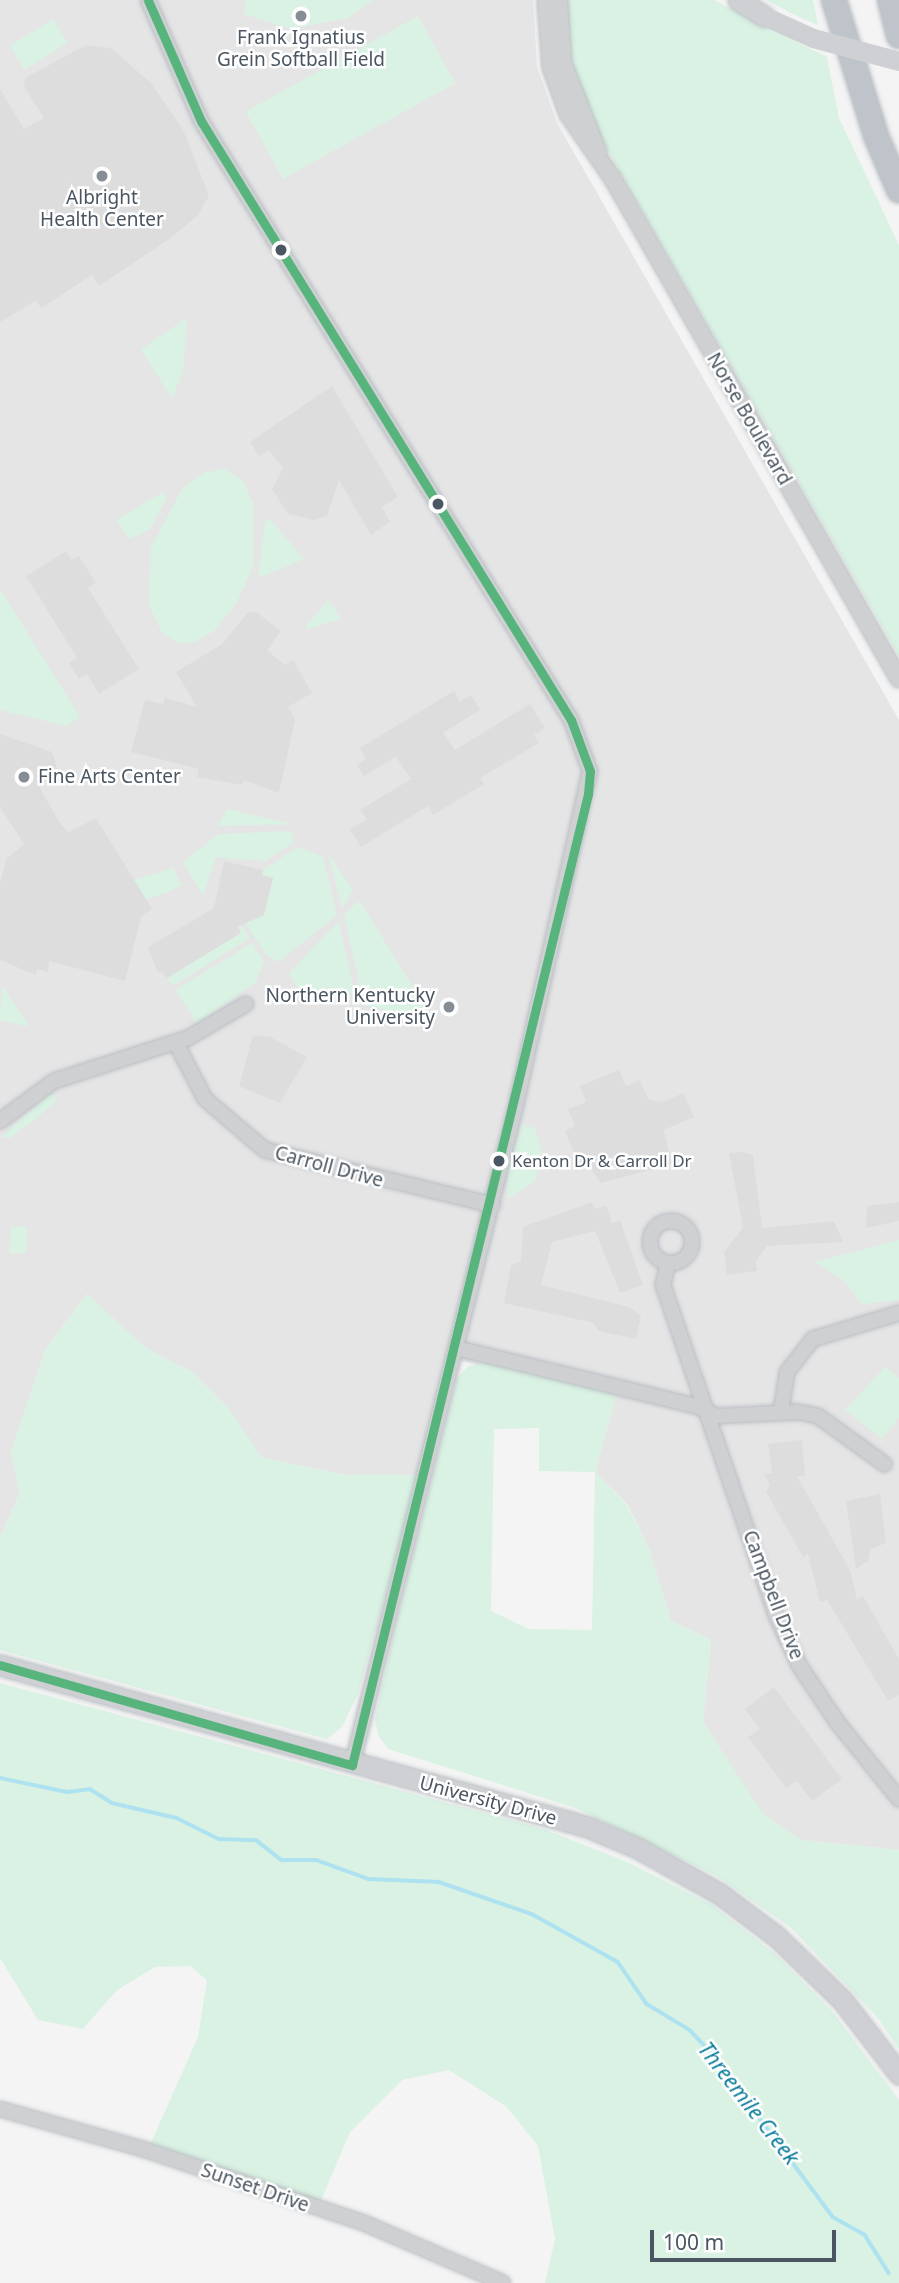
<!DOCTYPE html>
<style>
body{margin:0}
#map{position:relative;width:899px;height:2283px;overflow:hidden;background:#f4f4f4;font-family:"Noto Sans",sans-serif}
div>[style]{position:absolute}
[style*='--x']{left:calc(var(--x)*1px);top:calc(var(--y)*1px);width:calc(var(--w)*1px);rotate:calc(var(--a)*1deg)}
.education>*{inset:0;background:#e6e5e6}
.green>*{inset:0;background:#d9f2e3;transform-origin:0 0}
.stream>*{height:3.5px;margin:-1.75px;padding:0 1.75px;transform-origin:1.75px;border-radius:1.75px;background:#aee2f0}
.building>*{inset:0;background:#ddddde}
.roads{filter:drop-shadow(0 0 2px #b9bec3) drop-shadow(0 0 2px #b9bec3)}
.minor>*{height:14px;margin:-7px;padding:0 7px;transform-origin:7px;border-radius:7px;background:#ced0d2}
.minor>.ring{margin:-7px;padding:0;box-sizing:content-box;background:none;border:14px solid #ced0d2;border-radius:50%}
.tertiary>*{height:16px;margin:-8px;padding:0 8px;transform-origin:8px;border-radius:8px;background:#ced0d2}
.secondary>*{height:19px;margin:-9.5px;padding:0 9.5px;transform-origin:9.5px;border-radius:9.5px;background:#ced0d4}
.motorway>*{height:24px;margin:-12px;padding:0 12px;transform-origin:12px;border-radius:12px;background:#bec4c9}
.secondary-bridge>*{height:19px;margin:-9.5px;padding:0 9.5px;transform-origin:9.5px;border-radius:9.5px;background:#ced0d4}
.bus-1>*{height:9px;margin:-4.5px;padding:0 4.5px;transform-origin:4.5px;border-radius:4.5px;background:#58b47d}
.dots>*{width:19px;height:19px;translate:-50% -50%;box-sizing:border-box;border:4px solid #fff;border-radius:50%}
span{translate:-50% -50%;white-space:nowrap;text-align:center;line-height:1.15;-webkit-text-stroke:5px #fff;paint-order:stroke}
.bus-label{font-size:17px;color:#4a5661}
.left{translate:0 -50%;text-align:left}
.poi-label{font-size:19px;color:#4a5661}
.right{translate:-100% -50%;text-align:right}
.street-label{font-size:19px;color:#4a5661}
.water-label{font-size:21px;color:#0c7c9b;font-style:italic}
.scale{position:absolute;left:650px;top:2230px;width:186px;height:32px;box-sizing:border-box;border:4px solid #4a5661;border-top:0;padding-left:9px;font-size:21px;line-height:24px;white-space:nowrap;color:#4a5661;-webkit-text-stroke:5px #fff;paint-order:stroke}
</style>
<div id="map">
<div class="education">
<div style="clip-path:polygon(0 0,533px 0,537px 67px,557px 123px,899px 720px,899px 1850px,801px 1840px,764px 1815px,734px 1773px,703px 1722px,711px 1640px,671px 1621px,649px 1549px,628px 1505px,595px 1472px,616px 1395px,447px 1358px,418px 1475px,346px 1475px,262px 1458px,227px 1407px,192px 1372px,146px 1349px,87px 1294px,46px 1349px,11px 1451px,20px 1493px,0 1538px)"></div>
</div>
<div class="green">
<div style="clip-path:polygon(246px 0,373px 0,348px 18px,290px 29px,244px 14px)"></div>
<div style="clip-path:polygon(563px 0,714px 0,827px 57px,839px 118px,899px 245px,899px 656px,597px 132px,576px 88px)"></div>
<div style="clip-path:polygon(766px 0,813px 0,818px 25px,801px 18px)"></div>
<div style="left:418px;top:16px;width:77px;height:197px;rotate:61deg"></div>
<div style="left:53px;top:19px;width:28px;height:51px;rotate:58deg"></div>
<div style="clip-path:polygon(187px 318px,183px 371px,172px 399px,141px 349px)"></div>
<div style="clip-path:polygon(224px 469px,243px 481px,253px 503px,253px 566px,237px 602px,214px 631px,195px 642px,178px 643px,162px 633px,149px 605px,151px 548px,182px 489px,203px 473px)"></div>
<div style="clip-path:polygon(163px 492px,167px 497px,150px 529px,129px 539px,117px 520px)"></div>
<div style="clip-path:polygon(270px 519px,304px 559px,258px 578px,265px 522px)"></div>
<div style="clip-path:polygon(0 589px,80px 717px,66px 726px,0 710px)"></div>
<div style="clip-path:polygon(328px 600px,341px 619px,307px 629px,305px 627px)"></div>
<div style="clip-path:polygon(227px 809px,291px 824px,218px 826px)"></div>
<div style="clip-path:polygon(291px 831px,294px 842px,266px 861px,216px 857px,203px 895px,183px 862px,219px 834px)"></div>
<div style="clip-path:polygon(298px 847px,323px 857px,337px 915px,278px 962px,266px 955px,245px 922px,264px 915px,273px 878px,262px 875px,263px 870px)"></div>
<div style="clip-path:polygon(328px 853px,353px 890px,342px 908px)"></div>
<div style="clip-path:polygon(173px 868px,182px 885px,165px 893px,138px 902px,122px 884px)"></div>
<div style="clip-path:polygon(357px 902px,361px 903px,434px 1021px,364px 1005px,344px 916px)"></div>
<div style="clip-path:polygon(339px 921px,353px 987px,349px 1002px,298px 988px,289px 973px)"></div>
<div style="clip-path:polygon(241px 925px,250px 938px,173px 986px,167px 978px,240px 933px)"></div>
<div style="clip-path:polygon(252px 943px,264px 961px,256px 982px,197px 1023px,175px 990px)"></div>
<div style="clip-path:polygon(2px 985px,30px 1027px,0 1020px)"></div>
<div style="clip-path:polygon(50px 1094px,56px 1095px,55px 1102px,34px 1120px,10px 1138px,1px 1137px)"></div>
<div style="clip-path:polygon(521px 1124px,535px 1128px,542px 1155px,535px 1181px,508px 1199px,507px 1174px)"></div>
<div style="clip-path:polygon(27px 1226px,26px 1253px,9px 1253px,11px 1227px)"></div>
<div style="clip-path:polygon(899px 1240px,899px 1300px,862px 1304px,843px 1280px,815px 1262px)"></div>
<div style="clip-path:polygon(87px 1294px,146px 1348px,192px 1372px,227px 1407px,262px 1458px,346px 1475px,418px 1475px,358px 1694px,342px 1727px,327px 1739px,0 1650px,0 1538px,20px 1493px,11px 1451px,46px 1349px)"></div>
<div style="clip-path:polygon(evenodd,485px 1363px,616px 1395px,595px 1472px,627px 1505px,649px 1549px,671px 1621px,711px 1640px,703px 1722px,764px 1815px,801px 1840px,899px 1850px,899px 2049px,877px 2017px,791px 1928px,717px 1876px,576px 1808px,388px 1749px,378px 1735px,375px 1719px,394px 1633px,457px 1379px,468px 1366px,485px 1363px,539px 1428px,539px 1471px,595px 1472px,592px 1630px,529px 1629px,491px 1611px,494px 1429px,539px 1428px)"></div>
<div style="clip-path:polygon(885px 1367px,899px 1378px,899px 1418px,882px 1439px,845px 1410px)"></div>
<div style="clip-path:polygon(0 1683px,544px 1829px,625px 1861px,712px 1905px,774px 1953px,832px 2011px,899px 2100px,899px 2283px,545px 2283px,555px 2239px,538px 2146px,507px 2107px,449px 2070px,402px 2080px,350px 2132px,320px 2203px,150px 2145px,198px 2037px,207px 1980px,190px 1966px,155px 1967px,117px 1990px,83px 2029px,38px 2020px,0 1958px)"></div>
</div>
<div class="stream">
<div style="--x:0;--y:1778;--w:68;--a:11.8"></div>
<div style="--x:67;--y:1792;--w:23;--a:-7"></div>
<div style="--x:90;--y:1789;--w:26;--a:32"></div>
<div style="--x:112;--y:1803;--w:67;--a:13"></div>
<div style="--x:177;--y:1818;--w:47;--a:26.6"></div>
<div style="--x:219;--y:1839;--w:37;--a:2"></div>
<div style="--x:256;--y:1840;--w:33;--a:38"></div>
<div style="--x:282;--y:1860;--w:34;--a:0"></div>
<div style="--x:316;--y:1860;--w:56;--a:19.7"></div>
<div style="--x:369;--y:1879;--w:70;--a:2.5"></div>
<div style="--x:439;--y:1882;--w:98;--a:19"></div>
<div style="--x:532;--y:1914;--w:98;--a:29.2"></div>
<div style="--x:618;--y:1962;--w:51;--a:55.4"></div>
<div style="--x:647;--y:2004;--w:50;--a:31.2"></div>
<div style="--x:690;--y:2030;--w:33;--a:47"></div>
<div style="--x:712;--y:2054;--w:203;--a:53.4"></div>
<div style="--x:833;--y:2217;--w:37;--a:29"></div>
<div style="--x:865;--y:2235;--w:45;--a:57.7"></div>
</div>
<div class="building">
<div style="clip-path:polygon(86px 45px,111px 48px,151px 83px,184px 131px,209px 196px,197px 216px,169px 239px,99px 286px,92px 275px,41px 308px,36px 301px,0 322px,0 89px,24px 129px,44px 118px,23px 85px,27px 77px)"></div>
<div style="clip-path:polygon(332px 386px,398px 497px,382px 507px,390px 522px,371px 535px,339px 480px,327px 516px,314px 520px,288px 514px,272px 489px,283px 468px,269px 450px,259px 456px,250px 442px)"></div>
<div style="clip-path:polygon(66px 551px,71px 560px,79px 556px,96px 583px,88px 588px,139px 669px,99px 694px,87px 674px,79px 679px,69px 663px,77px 658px,26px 576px)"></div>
<div style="clip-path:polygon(248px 612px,256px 612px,281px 631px,267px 650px,285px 665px,293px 660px,312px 693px,288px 707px,295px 720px,279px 793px,244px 780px,242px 785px,197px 777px,199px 769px,131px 752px,145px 700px,163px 704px,165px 698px,197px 707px,176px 672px,222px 644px)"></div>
<div style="clip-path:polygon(454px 691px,460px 702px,471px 695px,480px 710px,443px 733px,455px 750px,530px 704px,545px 728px,534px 735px,539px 743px,480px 778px,484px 784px,433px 815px,428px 806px,361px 847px,350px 829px,367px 819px,360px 810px,411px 779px,396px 757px,364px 776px,357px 765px,366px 759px,360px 748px)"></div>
<div style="clip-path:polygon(0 734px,52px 752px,58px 771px,37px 783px,61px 825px,69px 832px,96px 818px,152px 909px,141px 916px,125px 981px,49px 961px,48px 972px,37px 969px,36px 975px,0 960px,0 884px,6px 859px,24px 844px,0 807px)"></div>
<div style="clip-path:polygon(224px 861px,263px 870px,262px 875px,273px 878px,264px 915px,237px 927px,241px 933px,167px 978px,162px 971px,158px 973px,148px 947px,214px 908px)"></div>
<div style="clip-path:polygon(253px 1035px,270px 1037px,307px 1057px,280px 1103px,239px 1086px)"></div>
<div style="clip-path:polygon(619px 1070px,626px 1086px,640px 1080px,648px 1099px,663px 1102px,683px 1093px,694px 1117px,664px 1130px,672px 1164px,601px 1183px,587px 1163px,579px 1166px,565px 1131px,575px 1126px,568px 1109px,586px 1102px,580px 1086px)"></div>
<div style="clip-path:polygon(742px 1152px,753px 1155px,762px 1228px,834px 1221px,843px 1242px,767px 1246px,756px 1261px,757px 1271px,727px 1275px,724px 1252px,743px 1228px,729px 1153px)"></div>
<div style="clip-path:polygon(592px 1202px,595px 1209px,606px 1205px,612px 1223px,620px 1220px,643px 1285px,620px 1293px,595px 1231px,552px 1242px,541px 1285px,629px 1307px,641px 1316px,636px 1339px,598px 1331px,594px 1323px,504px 1303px,511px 1265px,521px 1262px,523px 1227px)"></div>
<div style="clip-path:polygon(899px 1202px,899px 1221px,866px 1228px,867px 1206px)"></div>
<div style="clip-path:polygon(802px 1440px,805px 1476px,797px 1476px,851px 1572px,857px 1600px,863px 1596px,899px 1659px,899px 1695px,888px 1701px,827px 1600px,820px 1602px,808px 1554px,803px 1557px,766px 1492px,770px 1485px,764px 1474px,772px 1473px,768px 1444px)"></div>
<div style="clip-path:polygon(880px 1494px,886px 1543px,871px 1549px,868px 1561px,856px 1569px,846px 1501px)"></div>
<div style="clip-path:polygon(774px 1687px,842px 1779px,812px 1801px,797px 1781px,786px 1788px,748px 1737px,760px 1729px,745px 1709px)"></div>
</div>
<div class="roads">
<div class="minor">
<div style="--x:148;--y:0;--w:132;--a:66.3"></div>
<div style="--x:201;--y:121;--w:704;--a:58.3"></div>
<div style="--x:571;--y:720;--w:54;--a:69.6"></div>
<div style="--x:590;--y:771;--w:342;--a:102.5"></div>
<div style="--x:516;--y:1105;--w:680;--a:103.95"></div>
<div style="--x:176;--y:1043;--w:63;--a:62.6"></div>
<div style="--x:205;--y:1099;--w:79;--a:40.4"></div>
<div style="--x:265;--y:1150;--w:234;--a:13.6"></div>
<div style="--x:0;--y:1121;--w:67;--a:-36.5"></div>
<div style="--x:54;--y:1081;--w:141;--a:-17.8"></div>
<div style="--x:188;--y:1038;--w:67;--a:-30.4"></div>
<div class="ring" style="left:650px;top:1221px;width:28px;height:28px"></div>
<div style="--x:668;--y:1263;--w:23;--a:103"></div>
<div style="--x:663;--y:1285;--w:347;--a:71.1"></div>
<div style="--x:775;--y:1613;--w:57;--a:65.2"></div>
<div style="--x:799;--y:1665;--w:69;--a:56.3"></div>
<div style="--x:837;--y:1722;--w:99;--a:51.2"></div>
<div style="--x:456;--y:1348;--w:247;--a:13.6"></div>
<div style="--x:696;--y:1406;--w:23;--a:25"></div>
<div style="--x:717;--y:1416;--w:81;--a:-2.8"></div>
<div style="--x:798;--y:1412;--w:20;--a:11"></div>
<div style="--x:818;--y:1416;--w:82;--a:36"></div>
<div style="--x:781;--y:1412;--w:40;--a:-81.5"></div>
<div style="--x:787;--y:1372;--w:42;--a:-51.8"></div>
<div style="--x:813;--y:1339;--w:90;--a:-16.8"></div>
<div style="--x:0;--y:2109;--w:148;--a:15.6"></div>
<div style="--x:143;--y:2149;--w:233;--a:18.5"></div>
<div style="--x:364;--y:2223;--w:151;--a:23.3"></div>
</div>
<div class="tertiary">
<div style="--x:546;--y:0;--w:67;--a:85.7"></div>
<div style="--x:551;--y:67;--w:50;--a:70.1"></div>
<div style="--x:568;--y:114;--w:79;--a:55.3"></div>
<div style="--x:613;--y:179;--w:576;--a:60.23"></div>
<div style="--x:559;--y:0;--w:63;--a:86.4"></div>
<div style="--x:563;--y:63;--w:96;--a:68.5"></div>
</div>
<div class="secondary">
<div style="--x:738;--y:0;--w:31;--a:32"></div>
<div style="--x:0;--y:1665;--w:610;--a:15.4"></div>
<div style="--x:588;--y:1827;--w:54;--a:22.8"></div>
<div style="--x:638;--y:1848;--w:94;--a:29.3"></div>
<div style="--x:720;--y:1894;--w:70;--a:36.9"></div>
<div style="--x:776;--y:1936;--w:93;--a:44.1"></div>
<div style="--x:843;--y:2001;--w:92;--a:52.5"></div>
</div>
<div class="motorway">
<div style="--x:834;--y:0;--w:142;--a:72.8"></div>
<div style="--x:876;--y:136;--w:59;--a:66.9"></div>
<div style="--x:890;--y:0;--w:37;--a:76"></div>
</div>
</div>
<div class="secondary-bridge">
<div style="--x:764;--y:16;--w:54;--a:24.2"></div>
<div style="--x:813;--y:38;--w:89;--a:15"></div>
</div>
<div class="bus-1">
<div style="--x:0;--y:1665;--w:366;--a:15.9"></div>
<div style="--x:352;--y:1765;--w:999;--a:-76.34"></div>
<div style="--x:588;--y:794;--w:23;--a:-85"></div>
<div style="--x:590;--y:771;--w:54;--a:-110.4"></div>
<div style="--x:571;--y:720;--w:704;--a:-121.7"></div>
<div style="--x:201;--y:121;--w:132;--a:-113.7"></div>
</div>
<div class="dots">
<div style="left:301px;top:16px;background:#868d94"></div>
<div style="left:102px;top:176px;background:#868d94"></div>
<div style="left:281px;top:250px;background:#4a5661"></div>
<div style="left:438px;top:504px;background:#4a5661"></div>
<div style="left:24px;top:777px;background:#868d94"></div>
<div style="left:449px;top:1007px;background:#868d94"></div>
<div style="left:499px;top:1161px;background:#4a5661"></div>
</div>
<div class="bus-label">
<span class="left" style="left:512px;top:1161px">Kenton Dr &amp; Carroll Dr</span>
</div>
<div class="poi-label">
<span style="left:301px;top:49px">Frank Ignatius<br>Grein Softball Field</span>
<span style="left:102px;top:209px">Albright<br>Health Center</span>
<span class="left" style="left:38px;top:777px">Fine Arts Center</span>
<span class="right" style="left:435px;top:1007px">Northern Kentucky<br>University</span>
</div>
<div class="street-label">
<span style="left:749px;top:419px;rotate:60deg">Norse Boulevard</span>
<span style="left:329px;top:1167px;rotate:15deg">Carroll Drive</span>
<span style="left:773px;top:1595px;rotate:69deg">Campbell Drive</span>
<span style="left:488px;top:1801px;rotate:15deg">University Drive</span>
<span style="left:255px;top:2188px;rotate:19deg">Sunset Drive</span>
</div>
<div class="water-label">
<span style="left:749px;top:2103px;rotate:52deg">Threemile Creek</span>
</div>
<div class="scale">100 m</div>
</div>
